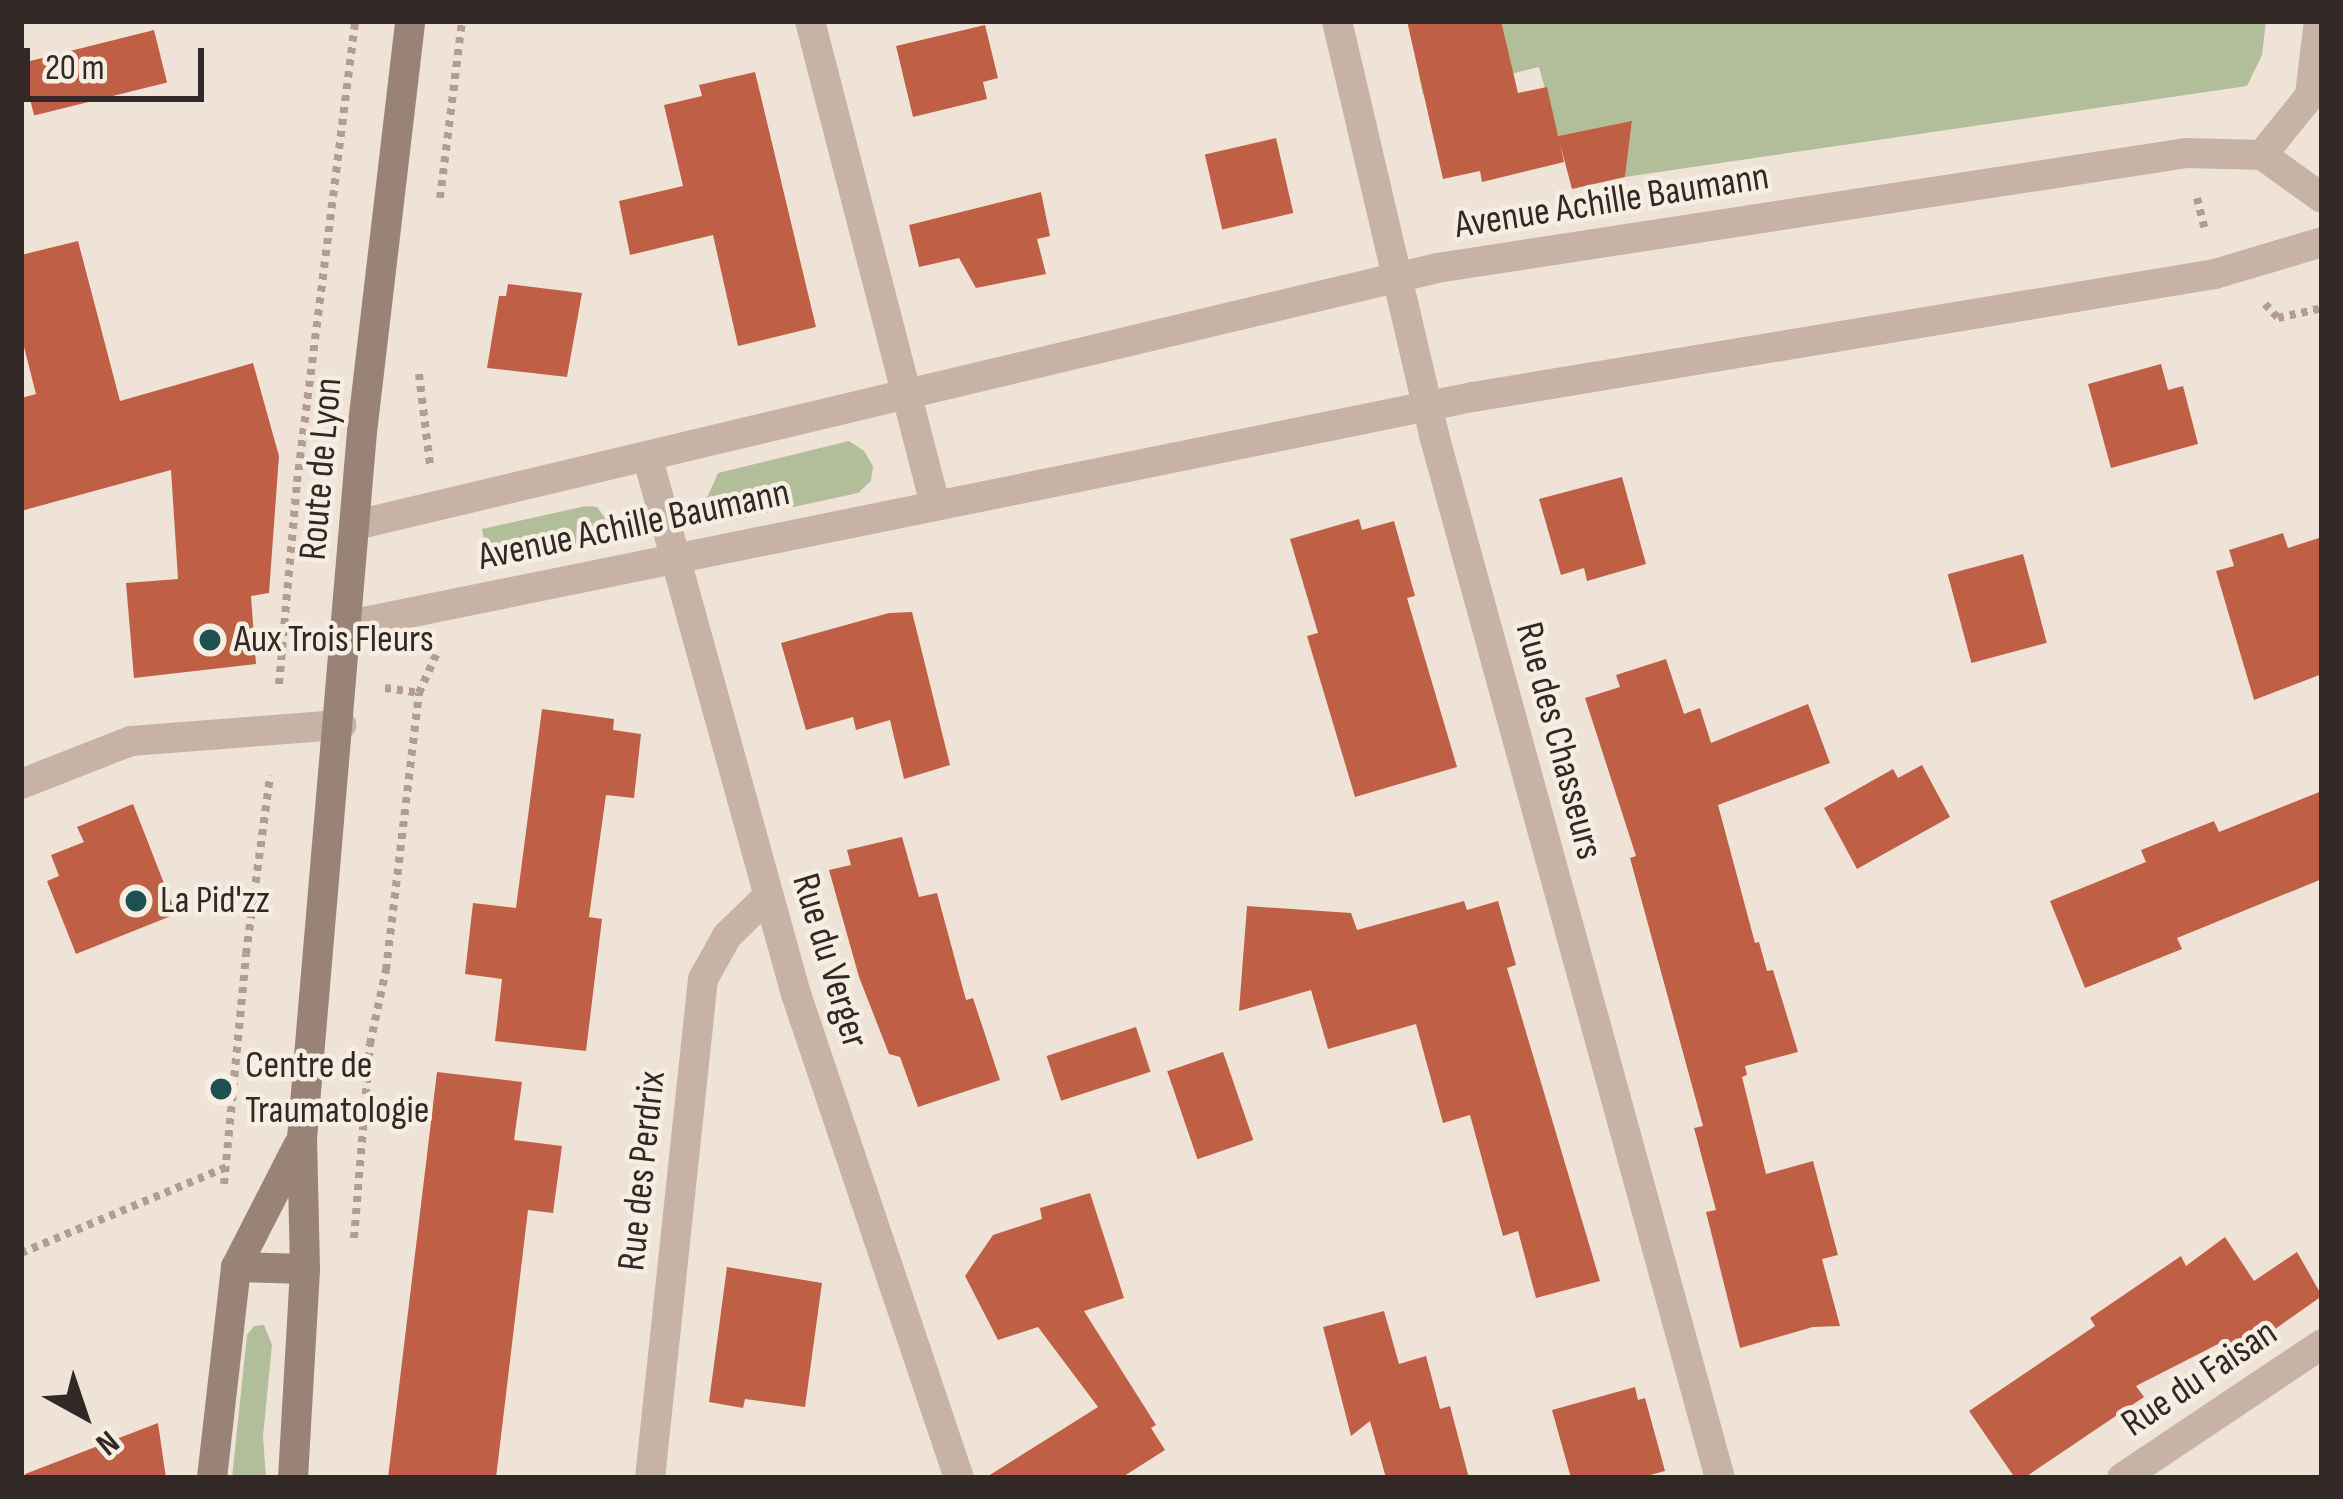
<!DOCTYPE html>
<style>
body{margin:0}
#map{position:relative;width:2343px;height:1499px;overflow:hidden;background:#efe3d8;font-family:"Sofia Sans Condensed",sans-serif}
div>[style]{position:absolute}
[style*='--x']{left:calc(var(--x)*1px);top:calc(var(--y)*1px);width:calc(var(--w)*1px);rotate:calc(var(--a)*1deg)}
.green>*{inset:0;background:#b2bd99}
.building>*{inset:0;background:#bf6046;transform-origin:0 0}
.path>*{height:8px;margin-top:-4px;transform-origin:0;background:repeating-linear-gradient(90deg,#b29d8f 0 6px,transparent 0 12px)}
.service>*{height:30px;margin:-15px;padding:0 15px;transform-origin:15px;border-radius:15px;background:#c6b3a5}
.minor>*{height:30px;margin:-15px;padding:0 15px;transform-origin:15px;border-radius:15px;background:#c6b3a5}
.secondary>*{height:30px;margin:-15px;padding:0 15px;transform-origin:15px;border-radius:15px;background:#998276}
.dots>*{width:33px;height:33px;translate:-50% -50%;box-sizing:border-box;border:6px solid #f7eee3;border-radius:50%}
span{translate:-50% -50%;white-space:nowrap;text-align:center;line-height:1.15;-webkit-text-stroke:9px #f7eee3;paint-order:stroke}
.street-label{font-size:39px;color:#322926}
.poi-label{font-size:39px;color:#322926}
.left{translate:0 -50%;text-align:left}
.frame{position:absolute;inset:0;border:24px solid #322926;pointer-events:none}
.north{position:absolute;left:24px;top:1355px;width:120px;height:120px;-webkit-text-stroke:9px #f7eee3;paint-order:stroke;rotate:140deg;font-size:33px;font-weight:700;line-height:48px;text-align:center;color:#322926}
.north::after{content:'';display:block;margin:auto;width:42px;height:54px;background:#322926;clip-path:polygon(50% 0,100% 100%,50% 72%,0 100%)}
.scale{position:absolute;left:24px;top:48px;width:180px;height:54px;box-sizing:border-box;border:6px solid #322926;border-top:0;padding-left:15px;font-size:36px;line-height:42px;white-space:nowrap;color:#322926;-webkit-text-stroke:9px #f7eee3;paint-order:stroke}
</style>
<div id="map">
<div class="green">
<div style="clip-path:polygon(2266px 21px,2262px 55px,2247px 86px,1625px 177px,1632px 122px,1558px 136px,1539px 67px,1423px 95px,1408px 22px)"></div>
<div style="clip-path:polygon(849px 441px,864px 451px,873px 466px,871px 481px,858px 493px,729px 521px,714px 514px,707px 498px,718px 473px)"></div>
<div style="clip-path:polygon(586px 506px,597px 507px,610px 525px,597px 543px,489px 565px,482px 529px)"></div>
<div style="clip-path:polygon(264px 1325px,272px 1345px,263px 1436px,266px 1478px,232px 1478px,247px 1335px,254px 1326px)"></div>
</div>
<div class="building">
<div style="clip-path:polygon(1407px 21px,1501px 21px,1518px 93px,1547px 87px,1558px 136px,1632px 121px,1625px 177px,1572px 189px,1560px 144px,1564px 162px,1482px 182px,1480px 171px,1443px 179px)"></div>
<div style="clip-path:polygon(985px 25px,998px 78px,983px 82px,987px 99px,913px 117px,896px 46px)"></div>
<div style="left:154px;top:30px;width:54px;height:137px;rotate:76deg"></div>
<div style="clip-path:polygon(755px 72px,816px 327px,738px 346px,713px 235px,630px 255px,619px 201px,683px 186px,664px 105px,702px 96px,699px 85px)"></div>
<div style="left:1276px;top:138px;width:77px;height:73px;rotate:77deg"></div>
<div style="clip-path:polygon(1041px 192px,1050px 236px,1037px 239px,1046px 274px,976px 288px,959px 258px,919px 267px,909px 225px)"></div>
<div style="clip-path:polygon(78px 241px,120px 401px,253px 363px,279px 456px,269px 593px,251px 596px,256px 664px,134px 678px,126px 583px,178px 579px,171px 470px,21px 511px,21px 398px,36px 394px,21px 335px,21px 255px)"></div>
<div style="clip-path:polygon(508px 284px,582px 293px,567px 377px,487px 368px,499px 296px,506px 296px)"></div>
<div style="clip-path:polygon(2161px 364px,2168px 390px,2183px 386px,2198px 444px,2111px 468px,2088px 384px)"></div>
<div style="clip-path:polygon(1622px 477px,1646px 564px,1587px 581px,1584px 568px,1561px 575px,1539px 499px)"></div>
<div style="clip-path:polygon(1359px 519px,1362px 530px,1394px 521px,1415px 596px,1407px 598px,1457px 767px,1355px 797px,1307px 636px,1318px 633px,1290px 539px)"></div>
<div style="clip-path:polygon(2283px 533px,2288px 548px,2322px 537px,2322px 674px,2254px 700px,2216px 571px,2234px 566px,2229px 550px)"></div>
<div style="left:2023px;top:554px;width:92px;height:78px;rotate:75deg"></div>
<div style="clip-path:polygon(912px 612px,950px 765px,904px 779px,890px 720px,856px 730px,853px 717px,806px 730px,781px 643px,889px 613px)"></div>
<div style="clip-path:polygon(1666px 659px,1684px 714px,1700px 708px,1711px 743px,1808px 704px,1830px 763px,1718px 805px,1755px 943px,1759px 942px,1767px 971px,1773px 970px,1798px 1052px,1745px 1066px,1747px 1075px,1742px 1077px,1766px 1174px,1813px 1161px,1838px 1255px,1822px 1259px,1840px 1326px,1813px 1327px,1740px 1348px,1706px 1212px,1716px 1210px,1694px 1128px,1703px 1126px,1630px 858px,1636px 856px,1585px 698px,1620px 687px,1616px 675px)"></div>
<div style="clip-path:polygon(542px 709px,614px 719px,613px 730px,641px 734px,634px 798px,606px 795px,589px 917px,602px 919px,586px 1051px,495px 1041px,502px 979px,465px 974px,473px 903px,516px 908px)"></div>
<div style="clip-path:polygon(1922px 765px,1950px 817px,1857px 869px,1824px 808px,1893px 769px,1898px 778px)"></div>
<div style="clip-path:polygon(2322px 791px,2322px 879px,2177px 938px,2182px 949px,2085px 988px,2050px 901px,2146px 862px,2141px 850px,2214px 821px,2219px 832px)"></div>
<div style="clip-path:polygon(133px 804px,176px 914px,76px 954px,47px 881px,59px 876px,51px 855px,84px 842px,77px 827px)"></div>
<div style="clip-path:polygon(902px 837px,919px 897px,937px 893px,966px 1000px,973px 998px,1000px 1080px,918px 1107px,900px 1057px,889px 1054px,859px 977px,829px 870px,851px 865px,847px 850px)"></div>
<div style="clip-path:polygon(1464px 901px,1467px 910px,1498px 901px,1516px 965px,1507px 968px,1600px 1281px,1536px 1298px,1518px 1231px,1503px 1236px,1470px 1115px,1443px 1123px,1416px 1024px,1328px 1049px,1311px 990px,1239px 1011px,1247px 906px,1351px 913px,1357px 930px)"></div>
<div style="left:1136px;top:1027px;width:47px;height:94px;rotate:72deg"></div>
<div style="left:1223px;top:1052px;width:93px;height:59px;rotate:71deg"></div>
<div style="clip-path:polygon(437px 1072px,522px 1082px,514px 1140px,562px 1146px,553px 1213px,528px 1210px,496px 1478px,388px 1478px)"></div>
<div style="clip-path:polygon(1090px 1193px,1124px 1298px,1084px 1311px,1156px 1425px,1151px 1428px,1165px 1450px,1121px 1478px,985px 1478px,1098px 1407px,1038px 1327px,998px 1340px,965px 1276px,993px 1235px,1042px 1219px,1040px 1208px)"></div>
<div style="clip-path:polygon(2225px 1237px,2254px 1281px,2297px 1252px,2322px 1296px,2238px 1355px,2228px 1339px,2136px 1386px,2144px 1397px,2024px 1478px,2015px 1478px,1969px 1411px,2095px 1326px,2090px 1318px,2181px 1256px,2186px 1266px)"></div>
<div style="clip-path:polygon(727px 1267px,822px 1283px,805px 1407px,745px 1399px,743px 1408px,709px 1402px)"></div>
<div style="clip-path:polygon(1384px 1311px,1399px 1364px,1426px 1356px,1440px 1409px,1450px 1406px,1469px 1478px,1386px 1478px,1370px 1421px,1351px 1436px,1323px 1327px)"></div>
<div style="clip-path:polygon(1635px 1387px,1638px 1400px,1645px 1398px,1665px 1471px,1639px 1478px,1571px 1478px,1552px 1410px)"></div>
<div style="clip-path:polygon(158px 1423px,166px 1478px,26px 1478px,25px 1474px)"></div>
</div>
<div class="path">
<div style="--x:440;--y:198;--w:178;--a:-82.9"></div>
<div style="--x:2197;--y:198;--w:33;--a:76"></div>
<div style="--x:2265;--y:304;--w:19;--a:47"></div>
<div style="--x:2278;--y:318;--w:45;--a:-12.8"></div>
<div style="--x:419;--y:374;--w:92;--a:83.1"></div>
<div style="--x:279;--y:684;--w:203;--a:-84.9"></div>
<div style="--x:297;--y:482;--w:465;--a:-82.8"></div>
<div style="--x:385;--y:688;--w:34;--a:8"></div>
<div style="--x:224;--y:1184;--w:231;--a:-84.5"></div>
<div style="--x:246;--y:954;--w:180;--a:-82.3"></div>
<div style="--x:354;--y:1238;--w:195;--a:-85.3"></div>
<div style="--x:370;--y:1044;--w:76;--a:-77.8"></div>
<div style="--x:386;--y:970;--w:279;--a:-83.2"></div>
<div style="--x:419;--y:693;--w:42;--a:-65.9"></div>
<div style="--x:21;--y:1253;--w:223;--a:-22.7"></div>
</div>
<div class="service">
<div style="--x:2310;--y:94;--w:74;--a:-83"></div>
<div style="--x:21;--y:784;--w:118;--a:-21.4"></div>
<div style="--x:131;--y:741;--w:211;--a:-4.4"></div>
</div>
<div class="minor">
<div style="--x:810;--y:21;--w:499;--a:75.5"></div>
<div style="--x:1337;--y:21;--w:425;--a:76.8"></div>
<div style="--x:1434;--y:435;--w:1082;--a:74.67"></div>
<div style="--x:2262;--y:155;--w:95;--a:-51"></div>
<div style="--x:648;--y:459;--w:555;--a:74.54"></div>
<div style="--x:796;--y:994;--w:511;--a:71.39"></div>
<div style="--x:356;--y:525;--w:1111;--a:-13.37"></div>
<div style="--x:1437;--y:268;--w:759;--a:-8.72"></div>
<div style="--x:2187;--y:153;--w:75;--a:1.5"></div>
<div style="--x:2262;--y:155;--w:74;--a:35.6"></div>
<div style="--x:349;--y:625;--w:1147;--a:-11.47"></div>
<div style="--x:1473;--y:397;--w:752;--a:-9.41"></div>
<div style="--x:2215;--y:274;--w:109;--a:-16.6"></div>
<div style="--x:650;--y:1478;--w:502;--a:-83.94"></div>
<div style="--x:703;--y:979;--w:49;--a:-60.8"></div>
<div style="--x:727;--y:936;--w:57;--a:-44.3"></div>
<div style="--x:2122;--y:1478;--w:241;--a:-33.8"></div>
</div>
<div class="secondary">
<div style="--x:236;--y:1267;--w:69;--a:1.7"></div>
<div style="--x:212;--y:1478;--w:212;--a:-83.5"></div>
<div style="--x:236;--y:1267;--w:136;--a:-62.9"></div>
<div style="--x:293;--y:1478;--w:209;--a:-86.7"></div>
<div style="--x:305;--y:1269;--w:130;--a:-91.3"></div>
<div style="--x:302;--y:1139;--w:710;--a:-85.15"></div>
<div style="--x:362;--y:432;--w:414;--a:-83.3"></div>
</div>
<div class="dots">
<div style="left:210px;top:640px;background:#1e4f51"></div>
<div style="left:136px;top:901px;background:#1e4f51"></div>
<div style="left:221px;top:1089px;background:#1e4f51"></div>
</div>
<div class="street-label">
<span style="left:1612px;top:202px;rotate:-9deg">Avenue Achille Baumann</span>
<span style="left:322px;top:469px;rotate:-85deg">Route de Lyon</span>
<span style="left:634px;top:526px;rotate:-12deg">Avenue Achille Baumann</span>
<span style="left:1558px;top:741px;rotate:75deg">Rue des Chasseurs</span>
<span style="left:829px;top:961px;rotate:73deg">Rue du Verger</span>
<span style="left:643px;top:1171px;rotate:-84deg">Rue des Perdrix</span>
<span style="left:2200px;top:1379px;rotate:-34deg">Rue du Faisan</span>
</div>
<div class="poi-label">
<span class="left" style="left:234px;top:640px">Aux Trois Fleurs</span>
<span class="left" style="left:160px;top:901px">La Pid'zz</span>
<span class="left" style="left:245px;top:1089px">Centre de<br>Traumatologie</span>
</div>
<div class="frame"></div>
<div class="north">N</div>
<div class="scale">20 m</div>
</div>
